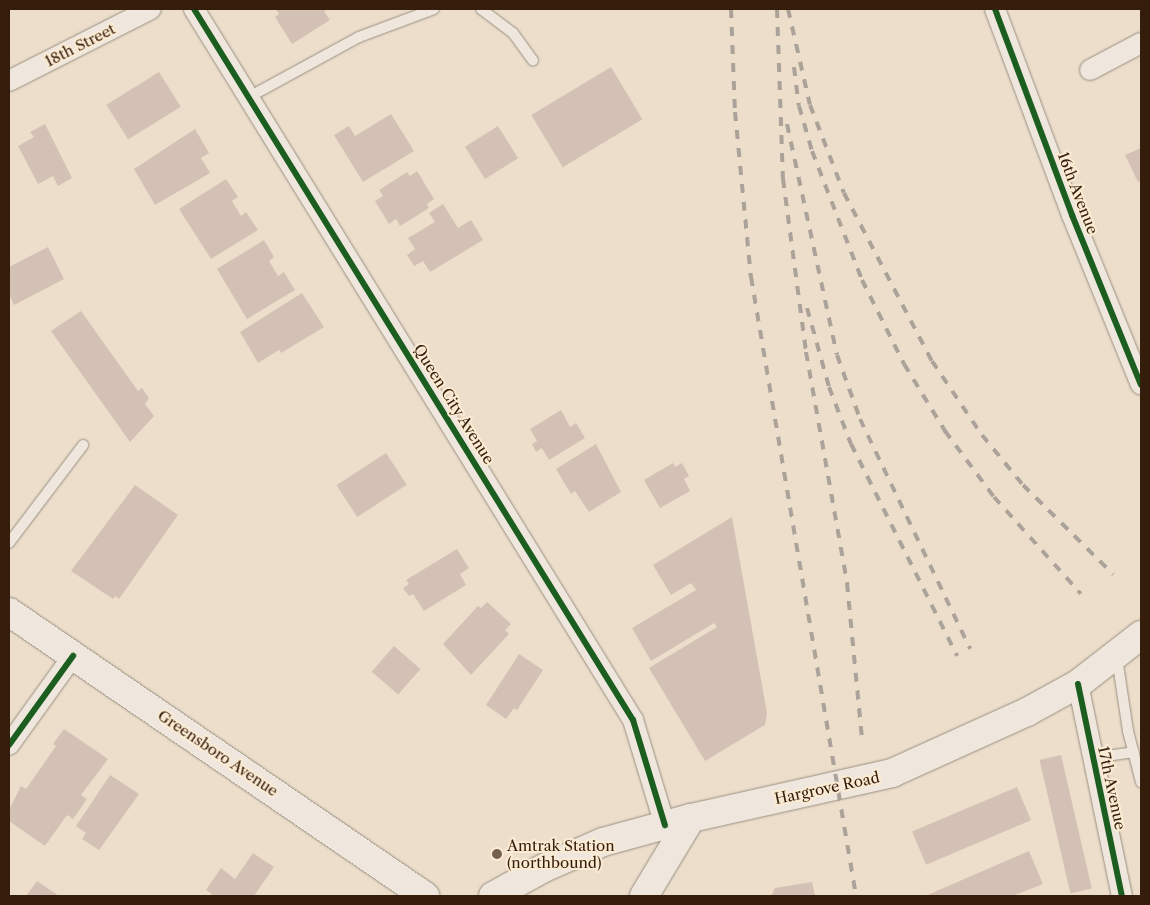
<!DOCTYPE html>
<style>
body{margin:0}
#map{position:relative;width:1150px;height:905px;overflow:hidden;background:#ecdeca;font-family:"Libre Caslon Text",serif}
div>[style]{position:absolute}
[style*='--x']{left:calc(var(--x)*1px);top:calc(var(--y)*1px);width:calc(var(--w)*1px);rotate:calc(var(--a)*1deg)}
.building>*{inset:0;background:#d4c1b5;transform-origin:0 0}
.roads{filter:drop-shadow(0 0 1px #9a8f82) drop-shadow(0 0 1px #9a8f82)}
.lane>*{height:10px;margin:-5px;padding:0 5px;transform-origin:5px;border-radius:5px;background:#efe7dd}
.street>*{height:20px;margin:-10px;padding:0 10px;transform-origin:10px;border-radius:10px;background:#efe7dd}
.secondary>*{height:28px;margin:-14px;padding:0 14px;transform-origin:14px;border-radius:14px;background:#efe7dd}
.rail>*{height:4px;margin-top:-2px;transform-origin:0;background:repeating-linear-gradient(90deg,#aba299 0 9px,transparent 0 18px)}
.cycleway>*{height:6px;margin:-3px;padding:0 3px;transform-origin:3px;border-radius:3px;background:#1b5e20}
.dots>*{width:14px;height:14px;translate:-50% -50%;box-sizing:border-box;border:2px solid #fcebd3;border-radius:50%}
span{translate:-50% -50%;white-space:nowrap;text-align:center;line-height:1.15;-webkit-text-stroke:4px #fcebd3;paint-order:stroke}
.street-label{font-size:15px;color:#351d0c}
.poi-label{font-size:15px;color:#351d0c}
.left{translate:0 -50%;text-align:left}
.frame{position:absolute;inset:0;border:10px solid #351d0c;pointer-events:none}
</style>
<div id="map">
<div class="building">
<div style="clip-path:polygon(276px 9px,328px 9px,324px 11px,330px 20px,292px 44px,275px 17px,279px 14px)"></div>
<div style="left:611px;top:67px;width:61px;height:93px;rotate:59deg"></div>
<div style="left:159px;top:72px;width:41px;height:62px;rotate:58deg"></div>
<div style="clip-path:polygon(391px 114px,414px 151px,363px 182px,334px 135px,349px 126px,355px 136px)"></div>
<div style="clip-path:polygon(45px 124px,72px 178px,58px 186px,53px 176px,38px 184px,18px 146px,34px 137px,30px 132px)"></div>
<div style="left:498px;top:126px;width:38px;height:39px;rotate:58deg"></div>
<div style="clip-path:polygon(195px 129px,209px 153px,201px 158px,210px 173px,155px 205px,134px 169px)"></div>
<div style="clip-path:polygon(1141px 148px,1141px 180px,1138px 182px,1125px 155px)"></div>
<div style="clip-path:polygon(417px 171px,434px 199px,427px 204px,429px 208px,400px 226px,396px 219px,389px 224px,375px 201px,383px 196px,379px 190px,407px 172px,410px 176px)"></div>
<div style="clip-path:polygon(226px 179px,238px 197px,232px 201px,241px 216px,246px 212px,258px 230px,211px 259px,179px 209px)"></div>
<div style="clip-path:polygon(443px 204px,458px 228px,471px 220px,483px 240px,430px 272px,423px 261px,414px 266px,407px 255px,415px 249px,408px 238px,435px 222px,429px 213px)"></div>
<div style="clip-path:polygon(264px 240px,274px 257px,269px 261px,278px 276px,284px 272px,295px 290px,247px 319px,217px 269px)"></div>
<div style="clip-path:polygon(48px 247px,64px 279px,14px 305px,9px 294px,9px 267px)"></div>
<div style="clip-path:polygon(302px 293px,324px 327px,281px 353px,279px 350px,258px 363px,240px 332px)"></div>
<div style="clip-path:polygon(81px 311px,138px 391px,142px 388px,149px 398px,145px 404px,154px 416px,130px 442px,51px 331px)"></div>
<div style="clip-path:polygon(561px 410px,570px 427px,576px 423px,585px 438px,549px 460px,542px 448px,536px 452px,532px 444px,537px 441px,530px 429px)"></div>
<div style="clip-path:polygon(596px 444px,621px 492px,589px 512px,575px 491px,571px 494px,556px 469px)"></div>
<div style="left:386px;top:453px;width:38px;height:59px;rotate:57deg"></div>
<div style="clip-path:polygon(673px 463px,675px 467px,682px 463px,689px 476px,684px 479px,690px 491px,660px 508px,644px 480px)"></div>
<div style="clip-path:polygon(135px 485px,178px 515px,119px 599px,115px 596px,113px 599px,71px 571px)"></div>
<div style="clip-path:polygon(732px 517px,767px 713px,765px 725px,705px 761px,649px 668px,717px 627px,714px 623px,651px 661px,632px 628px,696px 590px,691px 583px,671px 595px,653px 565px)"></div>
<div style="clip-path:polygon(457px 549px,469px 568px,460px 574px,466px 585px,424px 611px,413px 594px,409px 596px,403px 588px,409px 584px,406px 580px)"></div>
<div style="clip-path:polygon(487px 602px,511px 624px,505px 630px,509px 634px,471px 675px,443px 644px,478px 606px,481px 608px)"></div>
<div style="left:394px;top:646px;width:35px;height:34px;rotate:41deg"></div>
<div style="clip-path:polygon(519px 654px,543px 670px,517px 710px,514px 708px,506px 719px,486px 705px)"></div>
<div style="clip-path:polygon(64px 729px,108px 759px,81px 795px,87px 799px,73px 819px,67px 815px,45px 846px,9px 821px,9px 810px,21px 786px,26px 789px,56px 746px,53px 744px)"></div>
<div style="left:1061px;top:755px;width:137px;height:22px;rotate:77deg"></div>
<div style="clip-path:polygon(110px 775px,139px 794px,99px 850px,82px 839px,86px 833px,76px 826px)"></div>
<div style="left:1017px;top:787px;width:36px;height:114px;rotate:67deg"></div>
<div style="clip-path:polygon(1029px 851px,1043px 884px,1012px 896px,925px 896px)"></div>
<div style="clip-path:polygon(253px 853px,274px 867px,254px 896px,214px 896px,206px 890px,221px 868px,235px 879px)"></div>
<div style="clip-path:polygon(37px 881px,59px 896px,26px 896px)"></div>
<div style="clip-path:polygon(812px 882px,815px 896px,771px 896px,775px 888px)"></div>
</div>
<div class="roads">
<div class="lane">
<div style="--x:481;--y:9;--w:40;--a:37"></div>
<div style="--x:513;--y:33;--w:34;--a:54"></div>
<div style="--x:249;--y:97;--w:125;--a:-28.6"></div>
<div style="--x:359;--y:37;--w:80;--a:-20.5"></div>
<div style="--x:9;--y:543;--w:123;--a:-52.9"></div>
<div style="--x:1117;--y:658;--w:74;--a:81.4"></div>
<div style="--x:1128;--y:731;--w:53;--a:75.7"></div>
<div style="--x:1093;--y:758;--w:41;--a:-8.3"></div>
</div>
<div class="street">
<div style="--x:194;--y:9;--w:836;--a:58.31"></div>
<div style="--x:633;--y:720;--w:110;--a:73.1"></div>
<div style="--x:995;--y:9;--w:220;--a:69.5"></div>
<div style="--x:1072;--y:215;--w:183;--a:67.9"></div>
<div style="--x:1090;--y:70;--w:58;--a:-27.9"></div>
<div style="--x:9;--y:81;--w:159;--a:-26.9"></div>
<div style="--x:1078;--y:684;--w:217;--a:78.3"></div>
<div style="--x:9;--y:745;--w:110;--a:-54.3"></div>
</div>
<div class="secondary">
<div style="--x:9;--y:612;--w:504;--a:34.32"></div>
<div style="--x:493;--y:896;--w:58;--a:-28.8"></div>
<div style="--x:544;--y:868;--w:64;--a:-23.8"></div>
<div style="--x:603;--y:842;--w:91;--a:-15.3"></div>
<div style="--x:691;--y:818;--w:206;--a:-12.6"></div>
<div style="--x:892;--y:773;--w:148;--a:-24.3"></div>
<div style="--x:1027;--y:712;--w:58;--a:-28.8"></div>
<div style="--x:1078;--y:684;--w:80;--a:-37.9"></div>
<div style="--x:644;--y:896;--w:91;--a:-58.9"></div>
</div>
</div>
<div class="rail">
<div style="--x:731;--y:9;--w:103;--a:87.8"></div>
<div style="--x:735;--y:112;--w:166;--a:84.5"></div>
<div style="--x:751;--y:277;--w:628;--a:80.37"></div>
<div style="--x:777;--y:9;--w:170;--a:88"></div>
<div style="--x:783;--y:179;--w:175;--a:82.4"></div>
<div style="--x:806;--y:352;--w:235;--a:79.9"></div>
<div style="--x:847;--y:583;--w:158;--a:84.5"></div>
<div style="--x:788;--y:9;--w:98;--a:77.1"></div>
<div style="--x:810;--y:105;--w:94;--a:68.9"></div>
<div style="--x:844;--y:193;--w:190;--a:62.4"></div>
<div style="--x:932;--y:361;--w:89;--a:56"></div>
<div style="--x:982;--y:435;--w:65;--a:50.6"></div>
<div style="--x:1023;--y:485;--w:127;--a:44.7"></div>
<div style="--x:794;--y:67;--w:39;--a:83"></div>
<div style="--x:799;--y:106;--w:47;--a:73.9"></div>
<div style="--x:812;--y:151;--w:138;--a:68.8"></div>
<div style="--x:862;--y:280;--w:94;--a:63.4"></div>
<div style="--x:904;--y:364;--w:79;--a:58.5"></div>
<div style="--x:945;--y:431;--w:82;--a:53.4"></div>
<div style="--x:994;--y:497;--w:130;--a:48.1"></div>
<div style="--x:787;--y:124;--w:236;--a:77.8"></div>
<div style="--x:837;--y:355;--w:68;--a:70.2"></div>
<div style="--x:860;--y:419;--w:255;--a:64.4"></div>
<div style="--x:807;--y:308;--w:82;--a:74.4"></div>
<div style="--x:829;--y:387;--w:61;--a:68.9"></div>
<div style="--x:851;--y:444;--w:237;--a:63.4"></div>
</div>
<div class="cycleway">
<div style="--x:194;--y:9;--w:836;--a:58.31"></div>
<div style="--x:633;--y:720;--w:110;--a:73.1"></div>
<div style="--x:995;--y:9;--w:220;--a:69.5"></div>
<div style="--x:1072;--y:215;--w:183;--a:67.9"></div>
<div style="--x:1078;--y:684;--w:217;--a:78.3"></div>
<div style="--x:9;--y:745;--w:110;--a:-54.3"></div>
</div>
<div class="dots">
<div style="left:497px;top:854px;background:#75614e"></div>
</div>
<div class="street-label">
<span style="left:80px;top:45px;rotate:-27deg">18th Street</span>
<span style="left:1078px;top:193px;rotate:69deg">16th Avenue</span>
<span style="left:454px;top:404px;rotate:58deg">Queen City Avenue</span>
<span style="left:218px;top:753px;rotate:34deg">Greensboro Avenue</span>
<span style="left:827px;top:788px;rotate:-12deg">Hargrove Road</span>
<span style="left:1112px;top:788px;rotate:78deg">17th Avenue</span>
</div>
<div class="poi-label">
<span class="left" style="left:507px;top:854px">Amtrak Station<br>(northbound)</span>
</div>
<div class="frame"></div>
</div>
